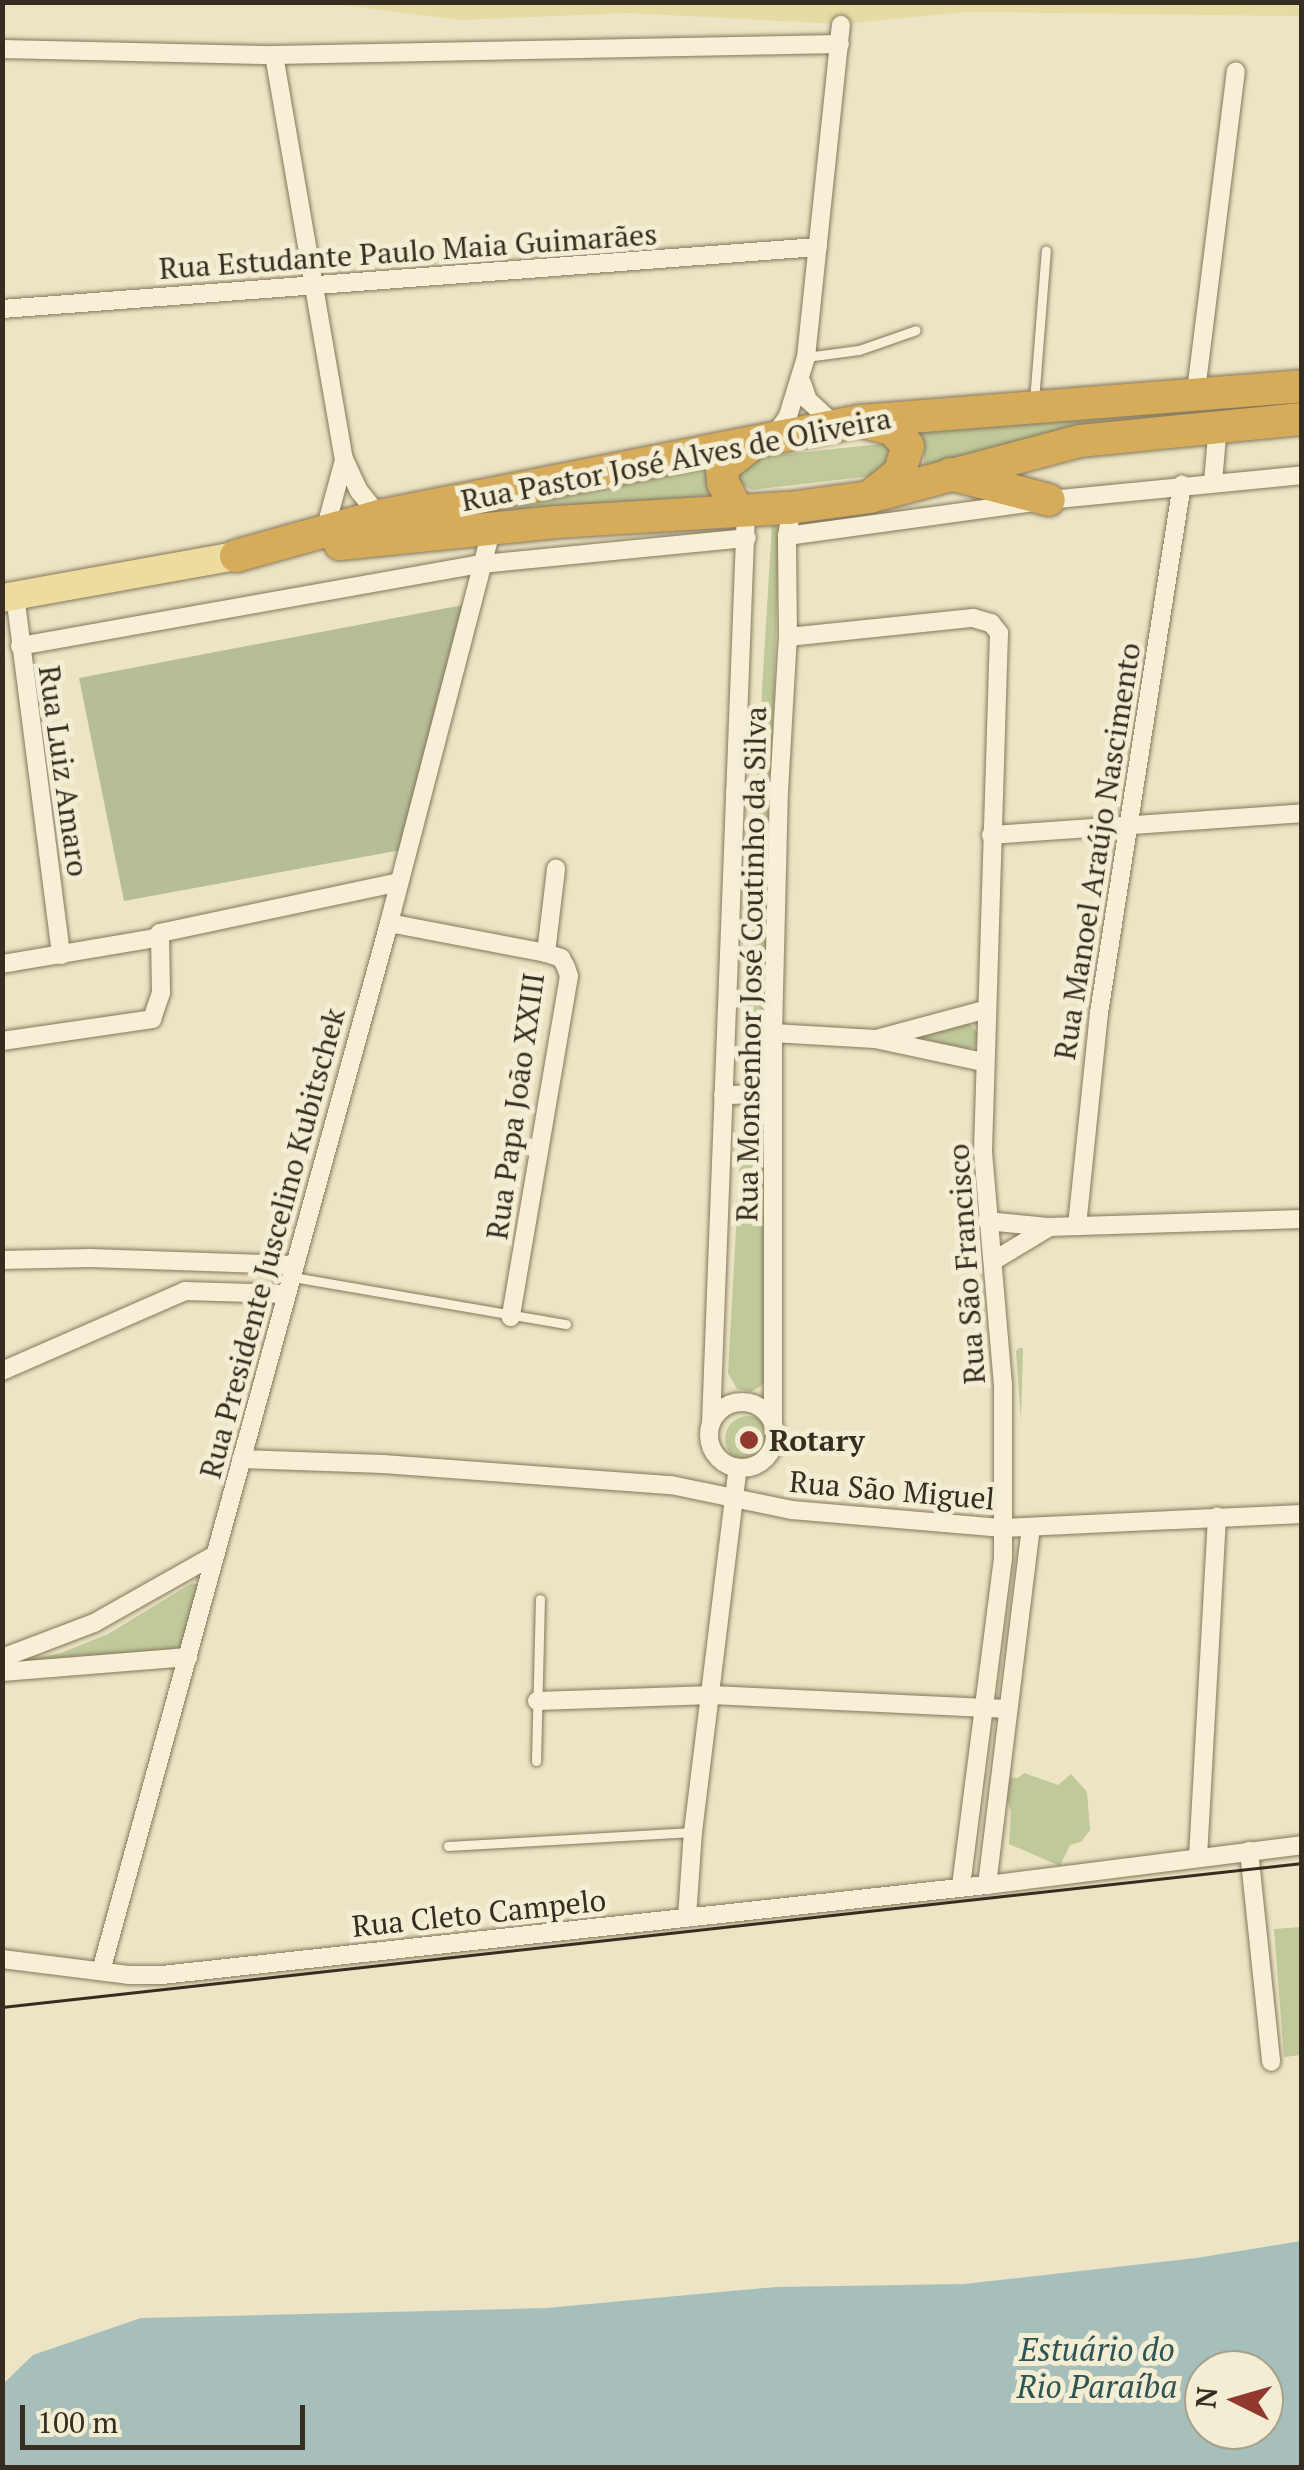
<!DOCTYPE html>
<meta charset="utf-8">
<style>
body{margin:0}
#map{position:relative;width:1304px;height:2470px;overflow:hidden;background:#ece4c4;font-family:"PT Serif",serif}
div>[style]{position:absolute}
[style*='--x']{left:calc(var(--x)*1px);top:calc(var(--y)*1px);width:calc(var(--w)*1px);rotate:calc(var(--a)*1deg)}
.green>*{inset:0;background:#bfc999}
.round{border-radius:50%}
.sand>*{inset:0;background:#e6dba3}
.cemetery>*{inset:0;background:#b6be97}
.water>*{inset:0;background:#a6bfba}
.roads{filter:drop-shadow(0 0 2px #85765c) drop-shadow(0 0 2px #85765c)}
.lane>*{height:9px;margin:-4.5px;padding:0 4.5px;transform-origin:4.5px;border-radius:4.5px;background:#f7f0d7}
.street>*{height:18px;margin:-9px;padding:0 9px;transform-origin:9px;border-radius:9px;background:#f7f0d7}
.street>.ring{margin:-9px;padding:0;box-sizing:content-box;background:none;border:18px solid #f7f0d7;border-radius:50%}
.primary>*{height:28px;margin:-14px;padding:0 14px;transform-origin:14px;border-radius:14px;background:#eddc9e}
.highway>*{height:32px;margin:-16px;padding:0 16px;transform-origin:16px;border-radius:16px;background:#d6ab5a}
.tram>*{height:2.5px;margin:-1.25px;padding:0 1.25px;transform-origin:1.25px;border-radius:1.25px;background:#362c1f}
.dots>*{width:28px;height:28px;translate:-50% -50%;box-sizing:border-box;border:5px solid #f3edd3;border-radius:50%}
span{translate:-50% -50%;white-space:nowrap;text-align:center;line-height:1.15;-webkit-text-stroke:10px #f3edd3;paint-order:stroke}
.street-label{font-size:30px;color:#362c1f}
.poi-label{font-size:30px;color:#362c1f;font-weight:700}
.left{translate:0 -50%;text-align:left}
.water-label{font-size:32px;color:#2f5455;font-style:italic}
.frame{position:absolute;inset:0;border:5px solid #362c1f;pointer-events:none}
.north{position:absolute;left:1184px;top:2350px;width:100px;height:100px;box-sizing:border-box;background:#f3edd3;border:2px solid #a7a08b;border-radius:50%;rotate:275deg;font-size:28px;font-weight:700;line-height:40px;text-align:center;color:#362c1f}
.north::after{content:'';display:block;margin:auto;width:35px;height:45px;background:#91382f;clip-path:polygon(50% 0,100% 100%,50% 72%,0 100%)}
.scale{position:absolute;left:20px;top:2405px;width:285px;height:45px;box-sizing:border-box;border:5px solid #362c1f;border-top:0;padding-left:12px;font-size:30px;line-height:35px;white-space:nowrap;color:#362c1f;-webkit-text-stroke:8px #f3edd3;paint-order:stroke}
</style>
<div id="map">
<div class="green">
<div style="clip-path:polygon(1301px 402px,1301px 411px,924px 466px,924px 454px,912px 428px)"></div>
<div style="clip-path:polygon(889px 443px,896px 445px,889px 474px,752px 490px,739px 483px,738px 470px,750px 458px)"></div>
<div style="clip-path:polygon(714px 459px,725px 501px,505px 519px,504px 511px)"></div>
<div style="clip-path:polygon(772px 524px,779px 529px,772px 769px,769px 778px,763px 779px,757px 774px)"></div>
<div style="clip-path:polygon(760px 804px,774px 809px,768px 1078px,755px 1085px,742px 1078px)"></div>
<div style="clip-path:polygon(969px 1023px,979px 1034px,975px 1047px,968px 1049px,905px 1035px)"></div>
<div style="clip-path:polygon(755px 1109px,768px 1115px,765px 1383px,751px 1392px,737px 1389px,728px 1373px,742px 1122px)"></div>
<div style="clip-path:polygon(1019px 1348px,1023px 1348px,1021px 1421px,1016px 1351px)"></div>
<div class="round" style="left:725px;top:1416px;width:46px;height:46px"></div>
<div style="clip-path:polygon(192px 1583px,199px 1585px,182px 1648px,3px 1664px,61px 1653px,108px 1634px)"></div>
<div style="clip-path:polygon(1024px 1773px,1058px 1785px,1071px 1774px,1087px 1792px,1090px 1830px,1081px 1842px,1070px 1845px,1060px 1866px,1009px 1844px,1011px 1812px,1000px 1777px,1018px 1778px)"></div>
<div style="clip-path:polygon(1301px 1927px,1301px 2055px,1284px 2057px,1274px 1929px)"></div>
</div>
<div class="sand">
<div style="clip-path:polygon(1301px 2px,1302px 16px,967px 12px,842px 24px,628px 13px,460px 20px,327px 3px)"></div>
</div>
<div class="cemetery">
<div style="clip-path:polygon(463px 605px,401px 850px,124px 901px,79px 678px)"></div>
</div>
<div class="water">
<div style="clip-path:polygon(evenodd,1301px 2241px,1301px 2467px,3px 2467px,3px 2384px,33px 2355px,141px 2318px,546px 2308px,776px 2287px,964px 2284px,1196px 2258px,1301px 2241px,1204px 2370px,1264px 2370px,1264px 2430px,1204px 2430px,1204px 2370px)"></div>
</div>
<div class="roads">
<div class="lane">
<div style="--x:806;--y:357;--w:53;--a:-7.5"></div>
<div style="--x:859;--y:350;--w:60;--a:-19.3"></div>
<div style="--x:1034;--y:401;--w:151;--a:-85.5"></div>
<div style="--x:293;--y:1277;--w:277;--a:9.8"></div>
<div style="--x:536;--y:1761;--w:162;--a:-88.6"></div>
<div style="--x:448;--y:1846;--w:245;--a:-3.3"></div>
</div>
<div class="street">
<div style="--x:2;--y:49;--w:272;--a:1.3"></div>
<div style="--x:274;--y:55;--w:566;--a:-1.11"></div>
<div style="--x:274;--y:55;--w:410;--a:80.2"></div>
<div style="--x:344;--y:459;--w:35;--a:65"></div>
<div style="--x:359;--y:491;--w:32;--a:51"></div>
<div style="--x:2;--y:309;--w:818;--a:-4.35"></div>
<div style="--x:802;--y:383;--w:18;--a:71"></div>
<div style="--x:808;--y:400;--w:35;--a:43"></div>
<div style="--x:1196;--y:391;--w:322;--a:-82.9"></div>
<div style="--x:772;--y:439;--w:28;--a:-55"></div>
<div style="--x:788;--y:416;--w:62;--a:-73"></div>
<div style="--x:806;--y:357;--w:334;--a:-84"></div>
<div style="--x:1213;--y:482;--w:57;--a:-85"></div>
<div style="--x:325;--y:530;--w:73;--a:-74.8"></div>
<div style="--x:787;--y:536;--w:264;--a:-7.8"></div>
<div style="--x:1049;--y:500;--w:254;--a:-5.6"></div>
<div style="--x:15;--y:595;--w:363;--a:82.7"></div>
<div style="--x:788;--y:637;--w:186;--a:-5.9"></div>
<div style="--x:973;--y:618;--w:19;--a:16"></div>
<div style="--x:991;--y:623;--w:13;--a:51"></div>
<div style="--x:999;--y:633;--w:519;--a:91.77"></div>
<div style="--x:983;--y:1152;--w:234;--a:85.1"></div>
<div style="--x:1003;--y:1385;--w:173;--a:90"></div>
<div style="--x:1003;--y:1558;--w:332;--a:97.3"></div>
<div style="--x:20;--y:646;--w:469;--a:-10.1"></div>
<div style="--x:482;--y:564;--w:266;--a:-5.6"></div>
<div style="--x:735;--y:792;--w:44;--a:-1.3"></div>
<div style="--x:991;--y:835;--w:312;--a:-4"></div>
<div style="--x:389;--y:923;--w:160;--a:10.8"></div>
<div style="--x:546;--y:953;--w:16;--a:18"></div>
<div style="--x:561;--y:958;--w:10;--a:61"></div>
<div style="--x:566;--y:967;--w:9;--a:72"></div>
<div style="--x:569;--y:976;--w:346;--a:99.7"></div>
<div style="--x:546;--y:953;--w:85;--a:-83.2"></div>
<div style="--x:2;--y:964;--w:155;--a:-9.6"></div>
<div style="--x:155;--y:938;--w:7;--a:-45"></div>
<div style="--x:160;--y:933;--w:244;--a:-12"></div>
<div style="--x:773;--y:1033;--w:102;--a:3.4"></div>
<div style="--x:875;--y:1039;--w:110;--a:12"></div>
<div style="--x:880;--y:1038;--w:108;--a:-15.1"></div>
<div style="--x:2;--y:1041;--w:152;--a:-8.3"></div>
<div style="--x:152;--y:1019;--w:28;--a:-71"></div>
<div style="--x:161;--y:993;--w:60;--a:-91"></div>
<div style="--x:723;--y:1095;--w:49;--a:-1.2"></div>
<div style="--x:987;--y:1221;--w:61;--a:5.6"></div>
<div style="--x:1048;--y:1227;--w:254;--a:-1.8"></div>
<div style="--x:1077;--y:1226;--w:214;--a:-84.1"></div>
<div style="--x:1099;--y:1013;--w:535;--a:-81.08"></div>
<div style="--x:2;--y:1260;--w:88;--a:-1.3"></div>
<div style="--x:90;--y:1258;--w:203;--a:2"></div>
<div style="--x:993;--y:1261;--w:64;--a:-31"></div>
<div style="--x:2;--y:1371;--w:200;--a:-23.6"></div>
<div style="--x:185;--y:1291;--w:100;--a:1.7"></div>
<div class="ring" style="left:709px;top:1402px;width:48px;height:48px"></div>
<div style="--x:773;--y:1422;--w:389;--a:-90"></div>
<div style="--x:773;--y:1033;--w:242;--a:-88.6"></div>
<div style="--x:779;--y:791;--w:154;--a:-86.7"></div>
<div style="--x:788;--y:637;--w:101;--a:-90.6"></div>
<div style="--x:787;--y:536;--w:29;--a:-80"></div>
<div style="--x:711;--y:1423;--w:914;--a:-87.8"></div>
<div style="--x:241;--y:1459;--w:142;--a:2"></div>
<div style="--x:383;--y:1464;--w:289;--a:4.2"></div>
<div style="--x:671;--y:1485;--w:124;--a:11.7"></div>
<div style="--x:792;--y:1510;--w:212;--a:4.9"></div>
<div style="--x:1003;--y:1528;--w:299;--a:-2.7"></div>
<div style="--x:2;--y:1658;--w:98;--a:-20.8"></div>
<div style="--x:94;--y:1623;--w:137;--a:-29.4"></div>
<div style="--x:2;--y:1672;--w:187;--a:-4.6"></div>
<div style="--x:537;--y:1701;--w:175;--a:-2"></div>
<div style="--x:712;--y:1695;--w:296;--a:2.7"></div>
<div style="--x:1249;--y:1851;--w:212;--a:84"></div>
<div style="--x:1198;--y:1857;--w:341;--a:-86.8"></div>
<div style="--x:987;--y:1885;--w:360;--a:-83"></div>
<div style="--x:687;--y:1917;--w:85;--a:-86"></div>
<div style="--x:693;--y:1832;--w:367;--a:-83"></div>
<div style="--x:2;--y:1959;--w:127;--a:7.2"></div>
<div style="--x:128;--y:1975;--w:34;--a:0"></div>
<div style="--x:162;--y:1975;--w:830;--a:-6.23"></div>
<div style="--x:987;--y:1885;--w:318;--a:-7.2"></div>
<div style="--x:101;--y:1971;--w:1087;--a:-74.63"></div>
<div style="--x:389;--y:923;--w:408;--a:-75.4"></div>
</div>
<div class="primary">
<div style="--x:2;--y:598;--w:238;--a:-10.2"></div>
</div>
<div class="highway">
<div style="--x:863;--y:422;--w:30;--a:14"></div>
<div style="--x:892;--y:429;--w:23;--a:47"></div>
<div style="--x:908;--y:446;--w:28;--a:108"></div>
<div style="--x:899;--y:473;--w:33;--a:141"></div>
<div style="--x:950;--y:474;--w:102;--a:14.7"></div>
<div style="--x:737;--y:510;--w:30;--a:-117"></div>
<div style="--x:723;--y:483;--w:15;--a:-94"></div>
<div style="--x:722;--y:468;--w:37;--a:-38"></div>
<div style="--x:340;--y:544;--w:218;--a:-5.8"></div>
<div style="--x:557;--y:522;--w:232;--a:-3.5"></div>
<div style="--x:789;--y:508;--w:81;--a:-7.8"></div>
<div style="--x:869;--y:497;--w:218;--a:-14.9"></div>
<div style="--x:1080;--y:441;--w:223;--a:-5.7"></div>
<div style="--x:236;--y:556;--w:148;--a:-15.6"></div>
<div style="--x:379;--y:516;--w:490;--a:-11.2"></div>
<div style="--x:860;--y:421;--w:443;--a:-4.5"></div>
</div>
</div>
<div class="tram">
<div style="--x:2;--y:2007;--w:1308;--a:-6.32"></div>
</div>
<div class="dots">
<div style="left:749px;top:1440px;background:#91382f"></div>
</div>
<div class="street-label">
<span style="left:408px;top:251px;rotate:-4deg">Rua Estudante Paulo Maia Guimarães</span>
<span style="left:676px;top:459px;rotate:-11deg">Rua Pastor José Alves de Oliveira</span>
<span style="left:64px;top:771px;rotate:82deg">Rua Luiz Amaro</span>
<span style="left:1097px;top:851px;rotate:-81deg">Rua Manoel Araújo Nascimento</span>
<span style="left:751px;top:964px;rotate:-89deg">Rua Monsenhor José Coutinho da Silva</span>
<span style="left:515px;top:1106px;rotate:-82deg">Rua Papa João XXIII</span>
<span style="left:272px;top:1243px;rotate:-75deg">Rua Presidente Juscelino Kubitschek</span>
<span style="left:966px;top:1264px;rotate:-94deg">Rua São Francisco</span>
<span style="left:892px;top:1490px;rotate:5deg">Rua São Miguel</span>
<span style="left:479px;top:1913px;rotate:-6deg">Rua Cleto Campelo</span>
</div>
<div class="poi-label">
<span class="left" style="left:769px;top:1440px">Rotary</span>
</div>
<div class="water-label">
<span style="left:1097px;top:2368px">Estuário do<br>Rio Paraíba</span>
</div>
<div class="frame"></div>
<div class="north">N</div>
<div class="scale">100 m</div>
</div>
